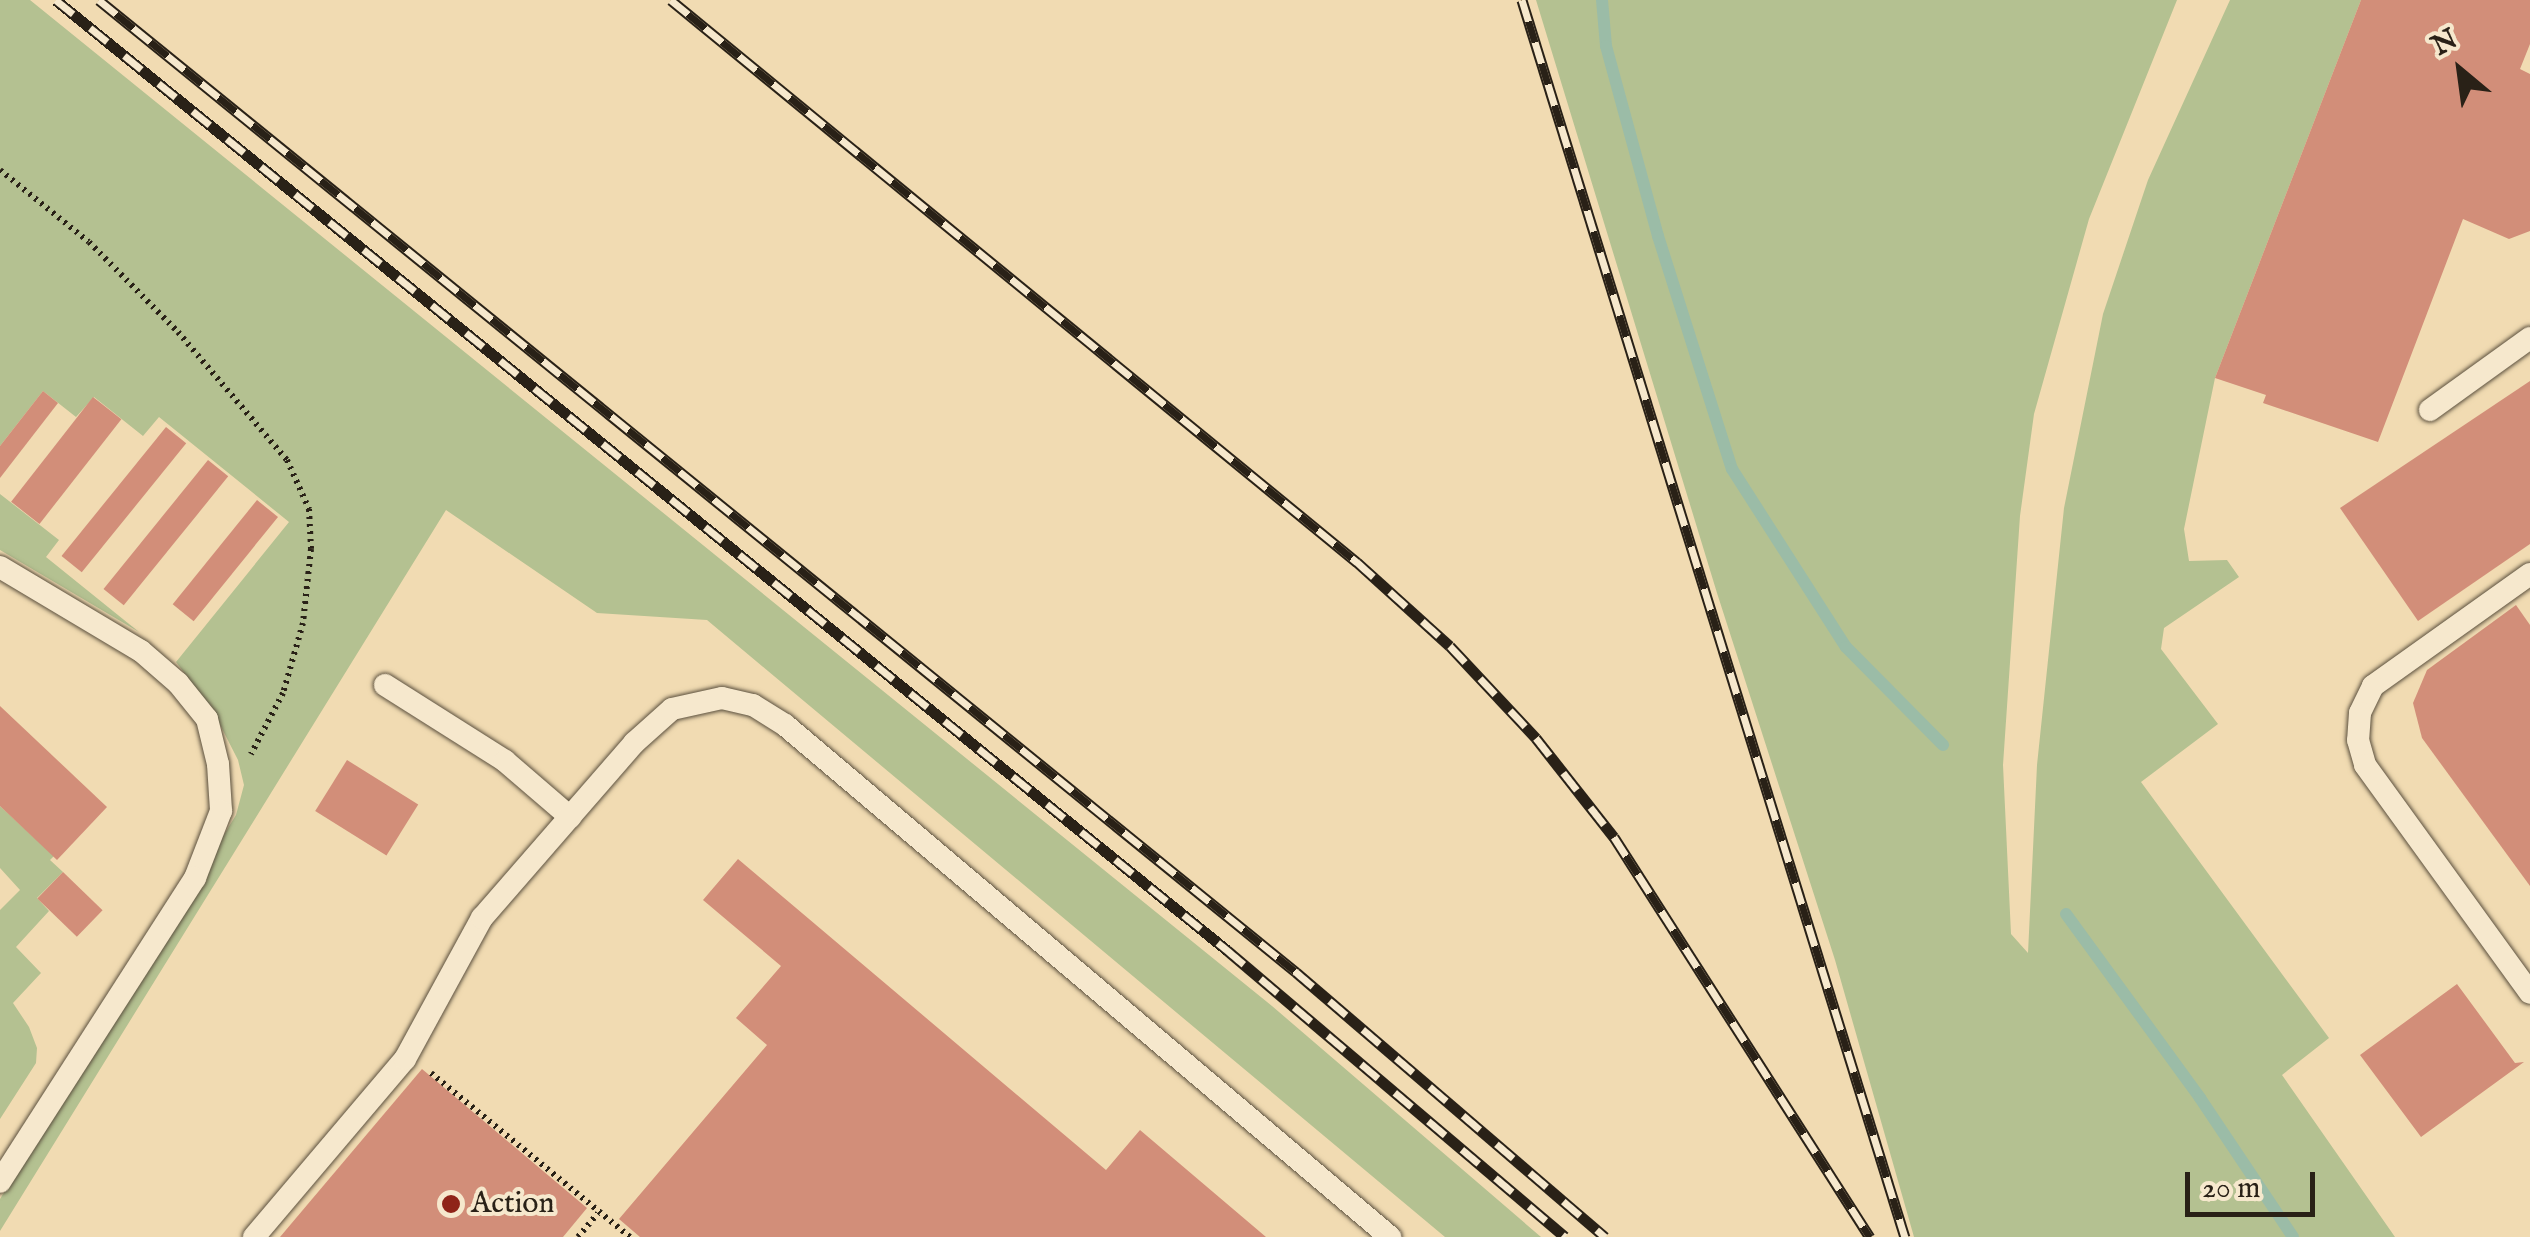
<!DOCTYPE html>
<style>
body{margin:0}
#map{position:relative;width:2530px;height:1237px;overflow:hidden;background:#f1dbb2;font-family:"IM FELL English",serif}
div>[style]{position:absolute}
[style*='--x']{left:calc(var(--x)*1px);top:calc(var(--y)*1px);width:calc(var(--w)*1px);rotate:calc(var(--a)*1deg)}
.green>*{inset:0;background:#b4c191}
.stream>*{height:12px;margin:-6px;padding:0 6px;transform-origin:6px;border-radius:6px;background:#9bbca7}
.building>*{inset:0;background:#d28e79;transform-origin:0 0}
.path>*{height:6px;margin-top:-3px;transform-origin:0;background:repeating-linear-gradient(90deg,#292117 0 2.5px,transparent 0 7.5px)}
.roads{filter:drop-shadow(0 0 2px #5b503e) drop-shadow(0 0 2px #5b503e)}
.lane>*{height:22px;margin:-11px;padding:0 11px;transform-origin:11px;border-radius:11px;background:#f6e8cd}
.rail>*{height:11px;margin-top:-5.5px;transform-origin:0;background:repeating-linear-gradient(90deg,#f6e8cd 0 22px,#292117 0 44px);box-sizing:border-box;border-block:2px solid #292117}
.dots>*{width:28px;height:28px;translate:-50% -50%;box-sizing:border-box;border:5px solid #f6e8cd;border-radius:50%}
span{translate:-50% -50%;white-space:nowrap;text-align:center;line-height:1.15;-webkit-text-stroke:8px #f6e8cd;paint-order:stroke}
.poi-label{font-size:30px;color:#292117}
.left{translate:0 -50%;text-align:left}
.north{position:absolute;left:2410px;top:20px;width:100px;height:100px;-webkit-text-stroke:8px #f6e8cd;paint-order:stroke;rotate:331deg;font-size:28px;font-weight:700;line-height:40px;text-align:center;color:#292117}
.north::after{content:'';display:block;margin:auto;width:35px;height:45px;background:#292117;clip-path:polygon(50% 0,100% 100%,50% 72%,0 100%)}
.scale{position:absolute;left:2185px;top:1172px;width:130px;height:45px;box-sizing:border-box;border:5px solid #292117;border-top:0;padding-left:12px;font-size:30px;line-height:35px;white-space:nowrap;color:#292117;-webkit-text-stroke:8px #f6e8cd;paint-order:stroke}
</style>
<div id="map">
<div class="green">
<div style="clip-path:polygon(0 0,30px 0,1272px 1006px,1541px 1237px,1445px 1237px,707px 620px,597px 613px,446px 510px,0 1231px,0 1199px,236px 815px,244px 785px,238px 760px,212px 709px,176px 662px,289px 522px,159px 417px,143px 436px,94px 397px,76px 417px,43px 391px,0 446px)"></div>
<div style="clip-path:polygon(1536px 0,2177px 0,2089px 219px,2034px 414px,2020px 516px,2003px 765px,2011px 934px,2028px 953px,2037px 765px,2064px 508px,2103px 314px,2148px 180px,2230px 0,2361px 0,2215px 378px,2184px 529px,2189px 561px,2227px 560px,2239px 577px,2164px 628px,2161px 649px,2218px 724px,2141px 782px,2329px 1038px,2282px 1075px,2395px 1237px,1914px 1237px,1835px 960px,1717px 593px)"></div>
<div style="clip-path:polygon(0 494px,59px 540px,46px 557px,139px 632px,0 550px)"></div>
<div style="clip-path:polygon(0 806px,54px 856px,50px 860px,63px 872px,37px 898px,49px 911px,16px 947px,41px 973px,13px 1003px,29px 1027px,37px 1048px,36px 1063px,0 1119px,0 910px,20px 890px,0 868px)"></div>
</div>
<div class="stream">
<div style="--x:1602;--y:0;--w:46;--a:85"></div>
<div style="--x:1606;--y:46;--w:197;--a:74.7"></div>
<div style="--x:1658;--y:236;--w:244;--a:72.4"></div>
<div style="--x:1732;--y:469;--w:211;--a:57.4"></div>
<div style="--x:1846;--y:647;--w:138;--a:45.3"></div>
<div style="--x:2066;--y:914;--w:228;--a:53.9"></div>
<div style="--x:2200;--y:1098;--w:167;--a:56.2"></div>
</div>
<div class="building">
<div style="clip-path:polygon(2361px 0,2530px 0,2530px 44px,2520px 69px,2530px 74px,2530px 231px,2509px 239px,2463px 219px,2378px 442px,2263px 403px,2266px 395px,2215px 378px)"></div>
<div style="clip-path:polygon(2530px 381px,2530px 544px,2418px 621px,2340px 508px)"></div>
<div style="clip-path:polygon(43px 391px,58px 403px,0 478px,0 446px)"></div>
<div style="left:93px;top:397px;width:36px;height:133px;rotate:38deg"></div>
<div style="left:166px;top:427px;width:26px;height:166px;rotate:39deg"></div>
<div style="left:208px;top:460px;width:26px;height:166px;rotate:39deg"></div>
<div style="left:257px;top:500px;width:27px;height:134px;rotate:39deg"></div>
<div style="clip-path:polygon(2516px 605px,2530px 625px,2530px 886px,2422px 738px,2413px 703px,2427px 670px)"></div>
<div style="clip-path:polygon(0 706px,107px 807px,57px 860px,0 806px)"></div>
<div style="left:347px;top:760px;width:84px;height:60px;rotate:32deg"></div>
<div style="clip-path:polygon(738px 859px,1106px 1170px,1140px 1130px,1266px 1237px,640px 1237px,619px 1219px,767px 1045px,736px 1018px,781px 966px,703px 900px)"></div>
<div style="left:63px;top:872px;width:55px;height:37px;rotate:44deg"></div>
<div style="clip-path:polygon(2457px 984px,2515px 1063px,2524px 1062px,2421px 1137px,2360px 1055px)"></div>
<div style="clip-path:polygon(422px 1069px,587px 1208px,563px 1237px,280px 1237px)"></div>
</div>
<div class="path">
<div style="--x:0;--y:170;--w:114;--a:39"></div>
<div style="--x:89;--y:242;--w:127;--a:45.3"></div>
<div style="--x:178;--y:332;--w:168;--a:49.6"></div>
<div style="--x:287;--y:460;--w:54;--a:65.8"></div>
<div style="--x:309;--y:509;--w:40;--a:87.1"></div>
<div style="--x:311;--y:549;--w:74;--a:96.2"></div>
<div style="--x:303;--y:623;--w:73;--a:105.9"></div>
<div style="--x:283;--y:693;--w:69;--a:117.7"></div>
<div style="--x:431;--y:1073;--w:258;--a:39.5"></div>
<div style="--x:578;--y:1237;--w:31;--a:-50"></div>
</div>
<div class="roads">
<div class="lane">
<div style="--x:2430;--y:410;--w:123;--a:-35.8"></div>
<div style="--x:0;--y:567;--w:164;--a:30.8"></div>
<div style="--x:141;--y:651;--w:49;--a:40.9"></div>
<div style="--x:178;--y:683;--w:46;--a:51.1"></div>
<div style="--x:207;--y:719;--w:46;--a:76.3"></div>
<div style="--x:218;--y:764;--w:47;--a:86.3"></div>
<div style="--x:221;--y:811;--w:72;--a:111.2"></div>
<div style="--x:195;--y:878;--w:361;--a:122.7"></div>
<div style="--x:2530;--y:574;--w:193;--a:144.5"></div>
<div style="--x:2373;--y:686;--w:30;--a:116"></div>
<div style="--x:2360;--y:713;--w:27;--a:94"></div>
<div style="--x:2358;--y:740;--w:26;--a:74"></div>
<div style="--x:2365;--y:765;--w:281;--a:54.1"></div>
<div style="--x:385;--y:685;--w:142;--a:32.3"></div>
<div style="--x:505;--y:761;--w:86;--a:40.7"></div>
<div style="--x:254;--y:1237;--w:233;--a:-49.7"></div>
<div style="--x:405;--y:1059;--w:161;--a:-61.4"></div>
<div style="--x:482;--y:918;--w:232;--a:-49"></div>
<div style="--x:634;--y:743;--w:51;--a:-41.8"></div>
<div style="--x:672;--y:709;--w:51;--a:-12.4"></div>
<div style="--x:722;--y:698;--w:32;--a:13"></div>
<div style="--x:753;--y:705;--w:38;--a:32"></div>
<div style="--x:785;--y:725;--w:793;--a:40.24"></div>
</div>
</div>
<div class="rail">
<div style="--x:56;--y:0;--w:1508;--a:39.05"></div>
<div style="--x:1227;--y:950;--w:443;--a:40.3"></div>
<div style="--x:99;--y:0;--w:1542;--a:39.08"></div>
<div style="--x:1296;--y:972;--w:407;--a:40.6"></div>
<div style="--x:671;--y:0;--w:887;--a:39.33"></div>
<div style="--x:1357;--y:562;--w:125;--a:42.1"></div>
<div style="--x:1450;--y:646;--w:126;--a:46.9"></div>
<div style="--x:1536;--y:738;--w:126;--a:51.8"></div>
<div style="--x:1614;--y:837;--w:475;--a:57.4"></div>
<div style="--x:1522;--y:0;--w:1295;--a:72.8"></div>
</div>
<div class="dots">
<div style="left:451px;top:1204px;background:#8f2418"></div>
</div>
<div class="poi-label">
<span class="left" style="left:471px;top:1204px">Action</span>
</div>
<div class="north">N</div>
<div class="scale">20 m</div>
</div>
